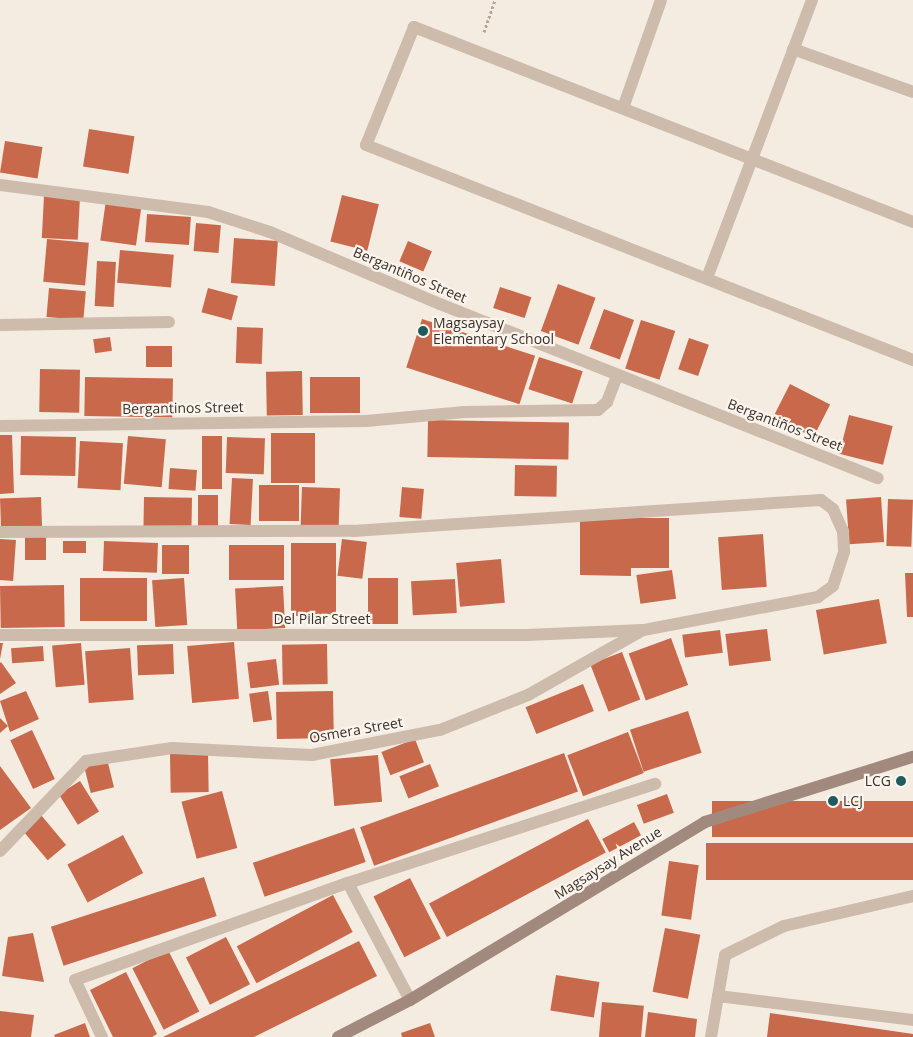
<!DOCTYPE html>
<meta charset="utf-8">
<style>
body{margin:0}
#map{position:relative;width:913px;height:1037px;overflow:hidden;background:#f4ebe1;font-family:"Open Sans",sans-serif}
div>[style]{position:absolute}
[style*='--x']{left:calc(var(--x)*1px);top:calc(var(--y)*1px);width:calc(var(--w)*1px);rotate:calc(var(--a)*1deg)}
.building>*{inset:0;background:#c8694b;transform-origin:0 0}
.path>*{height:3px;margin-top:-1.5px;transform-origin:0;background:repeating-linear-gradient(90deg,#b9a596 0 2.5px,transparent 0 5px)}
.service>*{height:12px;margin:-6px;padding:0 6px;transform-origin:6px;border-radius:6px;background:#cdbbac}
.minor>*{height:12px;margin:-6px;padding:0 6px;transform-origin:6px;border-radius:6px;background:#cdbbac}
.secondary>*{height:12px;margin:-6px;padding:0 6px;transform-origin:6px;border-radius:6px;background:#a18a7d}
.dots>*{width:14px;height:14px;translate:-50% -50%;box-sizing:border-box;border:2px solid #fbf5ee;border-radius:50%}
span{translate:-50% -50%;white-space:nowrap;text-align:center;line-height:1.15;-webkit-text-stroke:4.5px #fbf5ee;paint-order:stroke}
.street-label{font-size:14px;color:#3b302b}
.poi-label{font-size:14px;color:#3b302b}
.left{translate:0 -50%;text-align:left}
.right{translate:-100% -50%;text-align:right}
</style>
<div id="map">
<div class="building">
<div style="left:89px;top:129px;width:46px;height:38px;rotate:9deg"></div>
<div style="left:5px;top:141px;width:38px;height:32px;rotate:9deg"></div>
<div style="left:342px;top:195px;width:38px;height:48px;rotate:14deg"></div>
<div style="left:44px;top:196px;width:36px;height:42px;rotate:3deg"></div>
<div style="left:106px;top:200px;width:36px;height:41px;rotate:8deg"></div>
<div style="left:147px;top:214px;width:44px;height:28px;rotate:4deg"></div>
<div style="left:196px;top:223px;width:25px;height:28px;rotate:5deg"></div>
<div style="left:234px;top:238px;width:44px;height:45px;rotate:4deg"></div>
<div style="left:47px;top:239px;width:42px;height:43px;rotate:5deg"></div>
<div style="left:408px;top:241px;width:26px;height:22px;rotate:23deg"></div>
<div style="left:120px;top:250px;width:54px;height:33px;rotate:5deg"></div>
<div style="left:97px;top:261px;width:19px;height:45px;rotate:3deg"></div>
<div style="left:558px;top:284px;width:40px;height:50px;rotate:20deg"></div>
<div style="left:500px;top:287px;width:33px;height:22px;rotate:18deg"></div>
<div style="left:49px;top:288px;width:37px;height:29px;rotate:5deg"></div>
<div style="left:208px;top:288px;width:31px;height:25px;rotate:15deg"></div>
<div style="left:604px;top:309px;width:32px;height:42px;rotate:20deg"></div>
<div style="left:422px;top:319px;width:119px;height:51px;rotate:18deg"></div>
<div style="left:641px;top:320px;width:36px;height:51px;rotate:18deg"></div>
<div style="left:237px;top:327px;width:26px;height:36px;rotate:2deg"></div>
<div style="left:110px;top:337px;width:14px;height:17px;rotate:82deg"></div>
<div style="left:689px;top:338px;width:21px;height:33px;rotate:19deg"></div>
<div style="left:146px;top:346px;width:26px;height:21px"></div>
<div style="left:539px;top:357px;width:46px;height:34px;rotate:18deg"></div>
<div style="left:40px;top:369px;width:40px;height:43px;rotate:1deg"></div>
<div style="left:302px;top:371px;width:44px;height:36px;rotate:89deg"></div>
<div style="left:85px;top:377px;width:88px;height:39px;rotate:1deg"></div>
<div style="left:360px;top:377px;width:36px;height:50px;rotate:90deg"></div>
<div style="left:790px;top:384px;width:45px;height:37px;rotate:27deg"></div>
<div style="left:849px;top:415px;width:45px;height:40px;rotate:14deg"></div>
<div style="left:428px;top:420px;width:141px;height:37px;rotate:1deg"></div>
<div style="left:271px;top:433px;width:44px;height:50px"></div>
<div style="clip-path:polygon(0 435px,12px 435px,14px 493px,0 494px)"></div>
<div style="left:21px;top:436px;width:55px;height:39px;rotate:1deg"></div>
<div style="left:128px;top:436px;width:38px;height:48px;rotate:5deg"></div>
<div style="left:202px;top:436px;width:20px;height:53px"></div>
<div style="left:227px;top:437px;width:38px;height:36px;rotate:2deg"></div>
<div style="left:80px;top:441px;width:43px;height:47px;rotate:3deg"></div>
<div style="left:515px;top:465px;width:42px;height:31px;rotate:1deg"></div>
<div style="left:170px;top:468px;width:27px;height:21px;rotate:4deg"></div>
<div style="left:232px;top:478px;width:21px;height:46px;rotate:3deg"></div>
<div style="left:259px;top:485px;width:40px;height:36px"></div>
<div style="left:302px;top:487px;width:38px;height:38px;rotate:2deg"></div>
<div style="left:402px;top:487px;width:22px;height:30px;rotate:5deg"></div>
<div style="left:198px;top:495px;width:20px;height:32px"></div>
<div style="left:41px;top:497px;width:30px;height:41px;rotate:88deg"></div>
<div style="left:144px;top:497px;width:48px;height:31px;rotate:1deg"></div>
<div style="left:881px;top:497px;width:45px;height:35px;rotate:86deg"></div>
<div style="left:888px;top:499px;width:25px;height:47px;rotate:2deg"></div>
<div style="clip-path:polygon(580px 518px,669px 518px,669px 568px,631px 568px,631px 576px,580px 575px)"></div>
<div style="left:763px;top:534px;width:53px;height:45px;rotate:86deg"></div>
<div style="left:25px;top:537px;width:21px;height:23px"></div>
<div style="left:0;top:539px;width:16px;height:41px;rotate:4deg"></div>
<div style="left:342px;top:539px;width:25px;height:37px;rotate:7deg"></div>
<div style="left:86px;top:541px;width:12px;height:23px;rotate:90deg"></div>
<div style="left:104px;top:541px;width:54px;height:30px;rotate:2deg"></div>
<div style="left:291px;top:543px;width:45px;height:73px"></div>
<div style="left:162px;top:545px;width:27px;height:29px"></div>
<div style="left:229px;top:545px;width:55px;height:35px"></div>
<div style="left:501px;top:559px;width:44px;height:45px;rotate:85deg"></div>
<div style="left:672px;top:570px;width:29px;height:36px;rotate:82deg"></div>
<div style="clip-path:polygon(905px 573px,913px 573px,913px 617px,907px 617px)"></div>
<div style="left:80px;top:578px;width:67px;height:43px"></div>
<div style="left:184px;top:578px;width:47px;height:32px;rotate:86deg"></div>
<div style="left:368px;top:578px;width:30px;height:46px"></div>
<div style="left:455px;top:579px;width:34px;height:44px;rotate:87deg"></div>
<div style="left:64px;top:585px;width:42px;height:64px;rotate:89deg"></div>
<div style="left:283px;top:586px;width:42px;height:48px;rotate:87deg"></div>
<div style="left:879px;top:599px;width:45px;height:64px;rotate:80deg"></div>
<div style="left:767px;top:629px;width:32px;height:42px;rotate:83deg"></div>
<div style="left:720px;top:630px;width:23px;height:38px;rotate:83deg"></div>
<div style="left:671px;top:638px;width:50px;height:45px;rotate:70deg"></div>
<div style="left:234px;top:642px;width:57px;height:47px;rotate:85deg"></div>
<div style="clip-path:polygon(0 643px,3px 643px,0 659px)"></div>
<div style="left:81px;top:643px;width:42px;height:29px;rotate:85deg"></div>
<div style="left:173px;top:644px;width:30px;height:36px;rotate:88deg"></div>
<div style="left:327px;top:644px;width:40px;height:45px;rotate:89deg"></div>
<div style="left:43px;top:646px;width:15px;height:32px;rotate:86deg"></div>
<div style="left:130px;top:648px;width:52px;height:45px;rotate:86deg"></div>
<div style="left:622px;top:652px;width:51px;height:34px;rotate:69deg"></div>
<div style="left:276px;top:659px;width:26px;height:29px;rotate:83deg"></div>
<div style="clip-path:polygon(1px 662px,16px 683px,0 694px,0 663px)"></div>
<div style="left:583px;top:684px;width:29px;height:62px;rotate:68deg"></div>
<div style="clip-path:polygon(26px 691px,39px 719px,10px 732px,0 701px)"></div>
<div style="left:268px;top:691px;width:29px;height:19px;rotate:82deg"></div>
<div style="left:333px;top:691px;width:47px;height:57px;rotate:89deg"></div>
<div style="left:688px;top:711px;width:44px;height:61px;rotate:72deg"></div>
<div style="clip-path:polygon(0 718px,8px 726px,0 733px)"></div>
<div style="left:32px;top:730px;width:54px;height:24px;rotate:65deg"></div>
<div style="left:628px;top:732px;width:44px;height:65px;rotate:69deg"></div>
<div style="left:415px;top:739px;width:25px;height:36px;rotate:69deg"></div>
<div style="left:208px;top:753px;width:39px;height:38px;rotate:89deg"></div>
<div style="left:564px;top:753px;width:41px;height:217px;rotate:70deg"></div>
<div style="left:378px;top:755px;width:47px;height:48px;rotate:85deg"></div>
<div style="left:107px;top:759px;width:29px;height:24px;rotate:76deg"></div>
<div style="left:430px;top:764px;width:24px;height:33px;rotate:68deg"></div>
<div style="clip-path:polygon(0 766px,31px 808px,0 830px)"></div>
<div style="left:80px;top:781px;width:36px;height:25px;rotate:58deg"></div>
<div style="left:222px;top:791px;width:59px;height:42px;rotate:75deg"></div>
<div style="left:667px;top:794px;width:20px;height:32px;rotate:70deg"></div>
<div style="left:913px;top:801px;width:36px;height:201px;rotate:90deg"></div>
<div style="left:41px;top:815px;width:39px;height:24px;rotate:50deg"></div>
<div style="left:588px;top:819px;width:38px;height:180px;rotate:62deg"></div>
<div style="left:634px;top:822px;width:15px;height:36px;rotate:62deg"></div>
<div style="left:354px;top:828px;width:36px;height:107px;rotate:71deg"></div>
<div style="left:123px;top:835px;width:43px;height:63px;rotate:62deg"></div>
<div style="left:913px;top:843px;width:37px;height:207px;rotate:90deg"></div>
<div style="left:669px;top:861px;width:30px;height:55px;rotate:8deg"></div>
<div style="left:204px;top:877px;width:41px;height:161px;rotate:72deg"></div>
<div style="left:410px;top:878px;width:68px;height:41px;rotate:63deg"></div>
<div style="left:333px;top:895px;width:42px;height:109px;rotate:62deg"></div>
<div style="left:665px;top:928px;width:36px;height:65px;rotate:11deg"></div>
<div style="clip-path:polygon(33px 933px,44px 982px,2px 976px,8px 937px)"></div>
<div style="left:226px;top:937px;width:53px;height:45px;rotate:63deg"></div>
<div style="clip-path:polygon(359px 941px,377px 976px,254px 1037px,163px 1037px)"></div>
<div style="left:168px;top:950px;width:69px;height:40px;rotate:63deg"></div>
<div style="clip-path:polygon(126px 972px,157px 1034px,152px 1037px,113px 1037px,90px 990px)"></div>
<div style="left:556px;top:975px;width:44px;height:36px;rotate:9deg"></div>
<div style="left:602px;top:1002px;width:42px;height:35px;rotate:5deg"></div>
<div style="clip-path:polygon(0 1011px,34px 1015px,31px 1037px,0 1037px)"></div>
<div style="clip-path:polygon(648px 1012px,697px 1019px,695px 1037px,645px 1037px)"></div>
<div style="clip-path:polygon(770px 1013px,913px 1034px,913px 1037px,767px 1037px)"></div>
<div style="clip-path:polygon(85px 1023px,90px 1037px,55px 1037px,54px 1035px)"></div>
<div style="clip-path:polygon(430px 1023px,435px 1037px,402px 1037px,401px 1033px)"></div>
</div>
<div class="path">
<div style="--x:484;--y:32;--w:34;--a:-71"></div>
</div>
<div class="service">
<div style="--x:366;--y:421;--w:99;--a:-5.2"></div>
<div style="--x:465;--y:412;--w:133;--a:-0.9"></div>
<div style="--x:598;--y:410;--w:12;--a:-42"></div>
<div style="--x:607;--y:402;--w:28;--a:-69"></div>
</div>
<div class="minor">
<div style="--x:793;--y:49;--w:127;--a:19.7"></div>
<div style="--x:623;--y:108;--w:114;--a:-70.6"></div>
<div style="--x:0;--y:185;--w:210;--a:7.4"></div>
<div style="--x:208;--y:212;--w:65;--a:17.9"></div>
<div style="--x:270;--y:232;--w:185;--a:23"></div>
<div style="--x:440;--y:304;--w:471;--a:21.7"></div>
<div style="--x:913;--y:222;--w:536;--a:-158.66"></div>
<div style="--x:414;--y:27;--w:127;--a:112.1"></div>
<div style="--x:366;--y:145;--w:588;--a:21.46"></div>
<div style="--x:707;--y:278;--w:297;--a:-69.3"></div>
<div style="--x:0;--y:325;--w:169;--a:-1"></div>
<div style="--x:0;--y:426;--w:366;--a:-0.8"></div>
<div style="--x:0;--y:532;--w:353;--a:-0.2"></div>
<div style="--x:353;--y:531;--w:469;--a:-3.8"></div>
<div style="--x:821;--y:500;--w:15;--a:37"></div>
<div style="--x:833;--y:509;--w:24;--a:66"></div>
<div style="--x:843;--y:531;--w:21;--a:87"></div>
<div style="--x:844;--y:552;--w:36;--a:108"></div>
<div style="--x:833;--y:586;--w:19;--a:144"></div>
<div style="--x:818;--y:597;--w:178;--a:169.3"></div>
<div style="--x:643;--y:630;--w:117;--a:177.6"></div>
<div style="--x:526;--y:635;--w:526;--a:180"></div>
<div style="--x:0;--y:851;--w:124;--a:-46.3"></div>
<div style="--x:86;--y:761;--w:87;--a:-8.6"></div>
<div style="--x:172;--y:748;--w:140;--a:2.9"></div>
<div style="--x:312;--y:755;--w:130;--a:-11.1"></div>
<div style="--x:440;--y:730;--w:95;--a:-21.7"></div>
<div style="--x:528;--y:695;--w:130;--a:-29.5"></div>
<div style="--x:348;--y:883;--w:132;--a:62.1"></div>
<div style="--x:718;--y:996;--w:196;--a:7"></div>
<div style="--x:102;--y:1037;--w:63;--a:-115.3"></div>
<div style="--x:75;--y:980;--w:290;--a:-19.6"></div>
<div style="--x:348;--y:883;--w:323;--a:-17.9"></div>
<div style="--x:711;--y:1037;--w:83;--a:-80.3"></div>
<div style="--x:725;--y:955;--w:66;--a:-26.2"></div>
<div style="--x:784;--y:926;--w:132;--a:-13.1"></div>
</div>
<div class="secondary">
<div style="--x:338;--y:1037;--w:81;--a:-27.2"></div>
<div style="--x:410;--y:1000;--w:345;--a:-31.1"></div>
<div style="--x:705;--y:822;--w:218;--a:-17.4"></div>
</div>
<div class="dots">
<div style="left:423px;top:331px;background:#1f5a5e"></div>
<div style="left:901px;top:781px;background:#1f5a5e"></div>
<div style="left:833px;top:801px;background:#1f5a5e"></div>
</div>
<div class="street-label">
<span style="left:410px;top:275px;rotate:23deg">Bergantiños Street</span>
<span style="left:183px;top:408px;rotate:-1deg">Bergantinos Street</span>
<span style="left:785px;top:425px;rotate:21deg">Bergantiños Street</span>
<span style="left:322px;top:619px">Del Pilar Street</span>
<span style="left:356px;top:730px;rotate:-10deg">Osmera Street</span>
<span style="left:608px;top:863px;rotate:-32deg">Magsaysay Avenue</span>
</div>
<div class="poi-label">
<span class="left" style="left:433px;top:331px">Magsaysay<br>Elementary School</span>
<span class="right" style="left:891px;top:781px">LCG</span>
<span class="left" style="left:843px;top:801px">LCJ</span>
</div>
</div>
